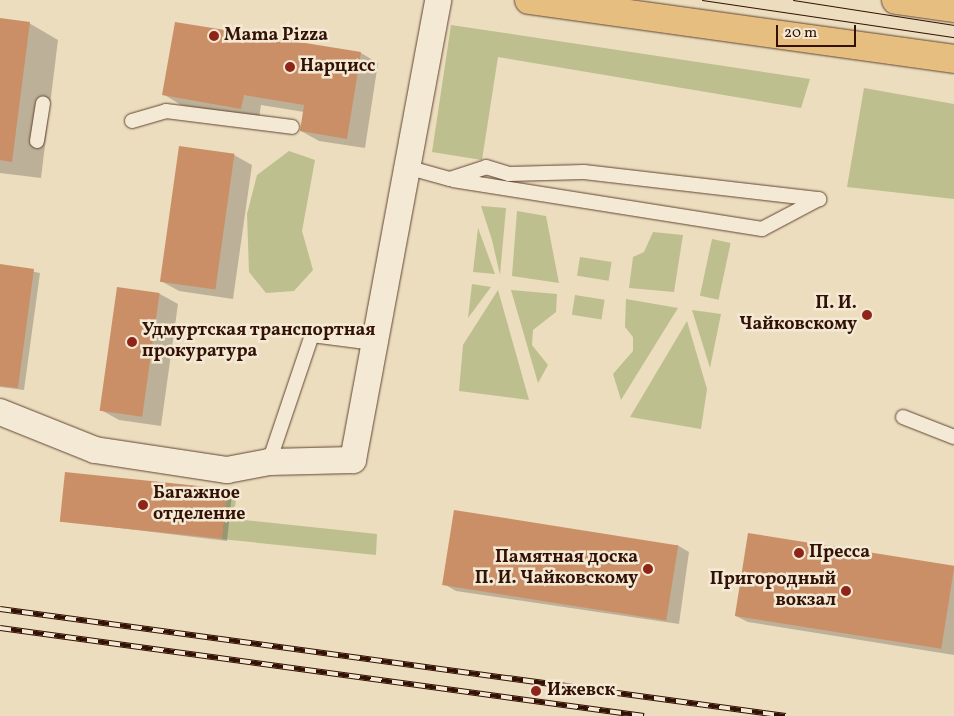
<!DOCTYPE html>
<meta charset="utf-8">
<style>
body{margin:0}
#map{position:relative;width:954px;height:716px;overflow:hidden;background:#ecddbe;font-family:Vollkorn,serif}
div>[style]{position:absolute}
[style*='--x']{left:calc(var(--x)*1px);top:calc(var(--y)*1px);width:calc(var(--w)*1px);rotate:calc(var(--a)*1deg)}
.green>*{inset:0;background:#bdbf8e;transform-origin:0 0}
.shadow>*{inset:0;background:#0003}
.building>*{inset:0;background:#cb8f67;transform-origin:0 0}
.roads{filter:drop-shadow(0 0 1px #614533) drop-shadow(0 0 1px #614533)}
.service>*{height:14px;margin:-7px;padding:0 7px;transform-origin:7px;border-radius:7px;background:#f3e9d5}
.minor>*{height:26px;margin:-13px;padding:0 13px;transform-origin:13px;border-radius:13px;background:#f3e9d5}
.primary>*{height:28px;margin:-14px;padding:0 14px;transform-origin:14px;border-radius:14px;background:#e6be7f}
.tram>*{height:1px;margin:-0.5px;padding:0 0.5px;transform-origin:0.5px;border-radius:0.5px;background:#331205}
.rail>*{height:5.5px;margin-top:-2.75px;transform-origin:0;background:repeating-linear-gradient(90deg,#f3e9d5 0 11px,#331205 0 22px);box-sizing:border-box;border-block:1px solid #331205}
.dots>*{width:14px;height:14px;translate:-50% -50%;box-sizing:border-box;border:2px solid #f3e9d5;border-radius:50%}
span{translate:-50% -50%;white-space:nowrap;text-align:center;line-height:1.15;-webkit-text-stroke:5px #f3e9d5;paint-order:stroke}
.poi-label{font-size:18px;color:#331205;font-weight:700}
.left{translate:0 -50%;text-align:left}
.right{translate:-100% -50%;text-align:right}
.scale{position:absolute;left:776px;top:25px;width:80px;height:22px;box-sizing:border-box;border:2px solid #331205;border-top:0;padding-left:6px;font-size:15px;line-height:18px;white-space:nowrap;color:#331205;-webkit-text-stroke:4px #f3e9d5;paint-order:stroke}
</style>
<div id="map">
<div class="green">
<div style="clip-path:polygon(451px 25px,810px 79px,801px 108px,498px 57px,482px 160px,432px 152px)"></div>
<div style="clip-path:polygon(864px 88px,954px 104px,954px 199px,847px 187px)"></div>
<div style="clip-path:polygon(289px 151px,315px 160px,302px 231px,313px 270px,294px 291px,266px 293px,249px 272px,247px 214px,257px 175px)"></div>
<div style="clip-path:polygon(481px 206px,506px 208px,500px 275px,492px 240px)"></div>
<div style="clip-path:polygon(517px 211px,546px 216px,559px 283px,512px 276px)"></div>
<div style="clip-path:polygon(478px 228px,495px 274px,473px 272px)"></div>
<div style="clip-path:polygon(653px 232px,683px 235px,674px 292px,629px 288px,633px 257px,644px 252px)"></div>
<div style="left:712px;top:239px;width:19px;height:58px;rotate:12deg"></div>
<div style="left:580px;top:257px;width:32px;height:19px;rotate:9deg"></div>
<div style="clip-path:polygon(472px 284px,491px 287px,468px 318px)"></div>
<div style="clip-path:polygon(498px 290px,529px 400px,459px 391px,463px 345px)"></div>
<div style="clip-path:polygon(511px 290px,557px 294px,556px 312px,533px 330px,532px 345px,548px 365px,538px 383px)"></div>
<div style="left:575px;top:295px;width:30px;height:20px;rotate:9deg"></div>
<div style="clip-path:polygon(626px 299px,678px 308px,621px 400px,613px 374px,633px 351px,633px 337px,625px 327px)"></div>
<div style="clip-path:polygon(692px 310px,721px 314px,710px 368px)"></div>
<div style="clip-path:polygon(687px 321px,707px 389px,701px 429px,630px 417px)"></div>
<div style="clip-path:polygon(227px 489px,237px 489px,234px 519px,377px 534px,376px 555px,221px 539px)"></div>
</div>
<div class="shadow">
<div style="clip-path:polygon(0 19px,29px 23px,58px 40px,41px 178px,0 173px)"></div>
<div style="clip-path:polygon(361px 53px,378px 63px,365px 148px,319px 141px,301px 131px,304px 112px,261px 105px,259px 119px,181px 105px,163px 94px)"></div>
<div style="clip-path:polygon(180px 147px,234px 155px,252px 165px,233px 299px,179px 291px,161px 281px)"></div>
<div style="clip-path:polygon(0 265px,40px 273px,24px 390px,0 387px)"></div>
<div style="clip-path:polygon(118px 288px,160px 294px,178px 304px,161px 426px,119px 420px,101px 410px)"></div>
<div style="clip-path:polygon(226px 490px,232px 494px,227px 541px,61px 521px)"></div>
<div style="clip-path:polygon(677px 545px,689px 552px,679px 624px,456px 591px,444px 584px)"></div>
<div style="clip-path:polygon(954px 567px,954px 655px,748px 622px,736px 616px)"></div>
</div>
<div class="building">
<div style="clip-path:polygon(0 18px,30px 22px,12px 162px,0 160px)"></div>
<div style="clip-path:polygon(175px 22px,361px 52px,347px 139px,300px 131px,304px 105px,244px 95px,241px 109px,162px 95px)"></div>
<div style="left:179px;top:146px;width:56px;height:137px;rotate:8deg"></div>
<div style="clip-path:polygon(0 264px,34px 269px,18px 388px,0 386px)"></div>
<div style="left:117px;top:287px;width:43px;height:125px;rotate:8deg"></div>
<div style="left:65px;top:472px;width:163px;height:50px;rotate:6deg"></div>
<div style="left:454px;top:510px;width:227px;height:76px;rotate:9deg"></div>
<div style="left:748px;top:533px;width:209px;height:84px;rotate:9deg"></div>
</div>
<div class="roads">
<div class="service">
<div style="--x:132;--y:121;--w:35;--a:-16"></div>
<div style="--x:166;--y:111;--w:127;--a:7.2"></div>
<div style="--x:37;--y:141;--w:38;--a:-81"></div>
<div style="--x:410;--y:168;--w:41;--a:15.4"></div>
<div style="--x:450;--y:179;--w:38;--a:-18"></div>
<div style="--x:486;--y:167;--w:24;--a:17"></div>
<div style="--x:509;--y:174;--w:75;--a:-1.5"></div>
<div style="--x:584;--y:172;--w:237;--a:6.6"></div>
<div style="--x:453;--y:180;--w:313;--a:9"></div>
<div style="--x:762;--y:229;--w:64;--a:-27.8"></div>
<div style="--x:903;--y:417;--w:55;--a:21.4"></div>
<div style="--x:269;--y:462;--w:134;--a:-71.3"></div>
<div style="--x:312;--y:335;--w:62;--a:7.5"></div>
</div>
<div class="minor">
<div style="--x:0;--y:412;--w:102;--a:21.8"></div>
<div style="--x:95;--y:450;--w:134;--a:8.6"></div>
<div style="--x:227;--y:470;--w:43;--a:-10.8"></div>
<div style="--x:269;--y:462;--w:84;--a:-1.4"></div>
<div style="--x:353;--y:460;--w:468;--a:-79.5"></div>
</div>
<div class="primary">
<div style="--x:529;--y:0;--w:429;--a:7.9"></div>
<div style="--x:896;--y:0;--w:59;--a:7.9"></div>
</div>
</div>
<div class="tram">
<div style="--x:702;--y:0;--w:255;--a:8.4"></div>
<div style="--x:793;--y:0;--w:163;--a:8.8"></div>
</div>
<div class="rail">
<div style="--x:0;--y:609;--w:793;--a:7.75"></div>
<div style="--x:0;--y:628;--w:650;--a:7.78"></div>
</div>
<div class="dots">
<div style="left:214px;top:36px;background:#8f2418"></div>
<div style="left:290px;top:67px;background:#8f2418"></div>
<div style="left:867px;top:315px;background:#8f2418"></div>
<div style="left:132px;top:342px;background:#8f2418"></div>
<div style="left:143px;top:505px;background:#8f2418"></div>
<div style="left:799px;top:553px;background:#8f2418"></div>
<div style="left:648px;top:569px;background:#8f2418"></div>
<div style="left:846px;top:591px;background:#8f2418"></div>
<div style="left:536px;top:691px;background:#8f2418"></div>
</div>
<div class="poi-label">
<span class="left" style="left:224px;top:36px">Mama Pizza</span>
<span class="left" style="left:300px;top:67px">Нарцисс</span>
<span class="right" style="left:857px;top:315px">П. И.<br>Чайковскому</span>
<span class="left" style="left:142px;top:342px">Удмуртская транспортная<br>прокуратура</span>
<span class="left" style="left:153px;top:505px">Багажное<br>отделение</span>
<span class="left" style="left:809px;top:553px">Пресса</span>
<span class="right" style="left:638px;top:569px">Памятная доска<br>П. И. Чайковскому</span>
<span class="right" style="left:836px;top:591px">Пригородный<br>вокзал</span>
<span class="left" style="left:547px;top:691px">Ижевск</span>
</div>
<div class="scale">20 m</div>
</div>
